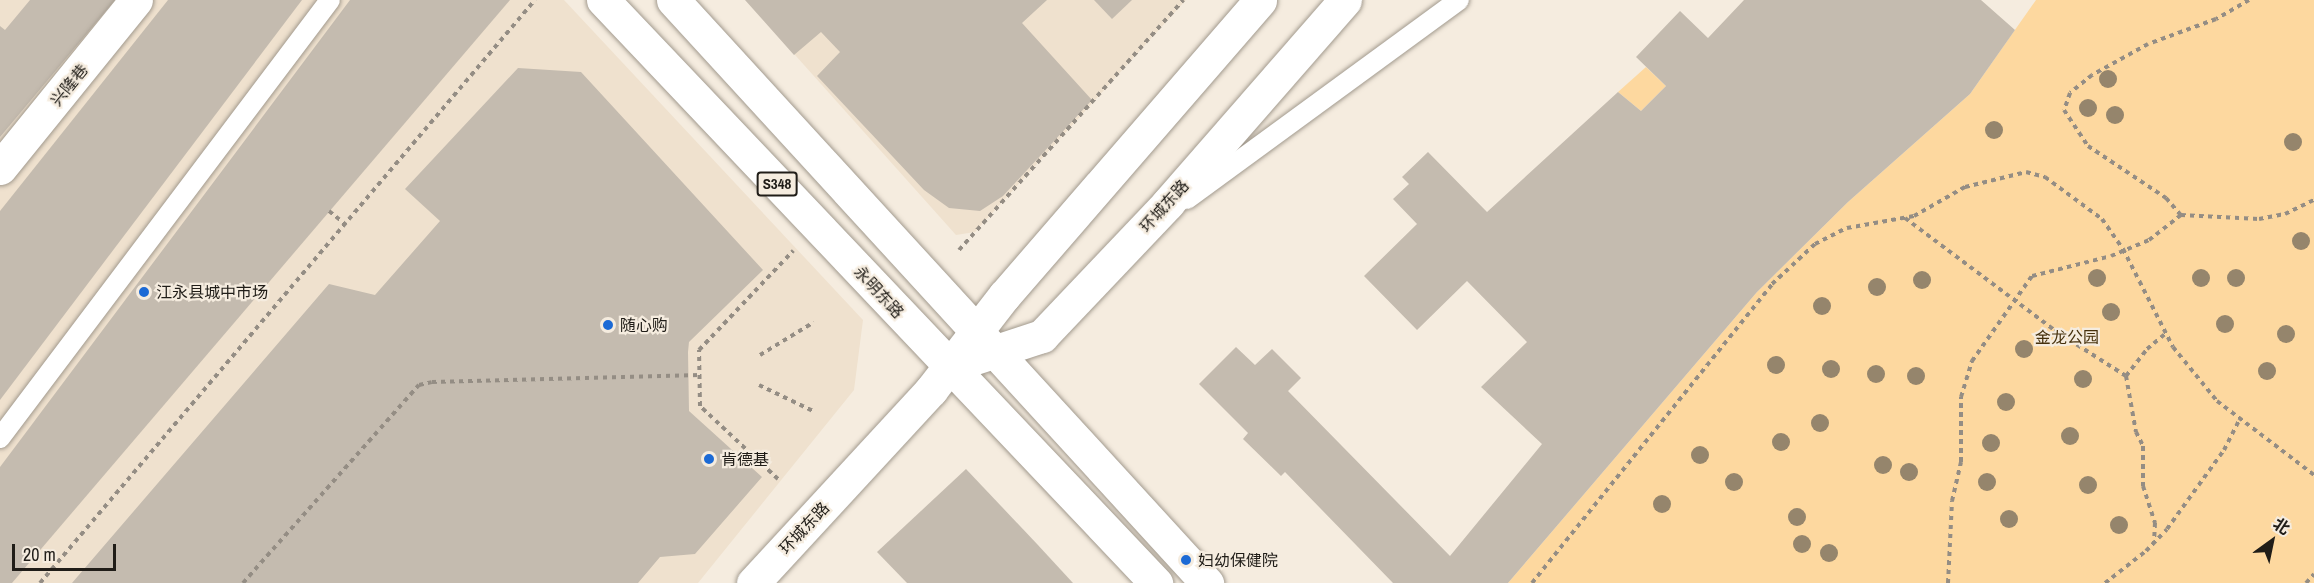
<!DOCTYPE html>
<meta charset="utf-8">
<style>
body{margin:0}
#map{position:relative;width:2314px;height:583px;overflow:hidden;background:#f5ecdf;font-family:"Archivo Narrow","Noto Sans SC",sans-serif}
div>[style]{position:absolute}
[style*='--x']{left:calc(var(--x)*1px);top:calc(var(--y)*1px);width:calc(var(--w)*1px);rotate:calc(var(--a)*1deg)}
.built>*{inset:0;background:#efe1ce}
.green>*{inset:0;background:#fdd89f}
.building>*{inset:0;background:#c4bbaf}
.path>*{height:4px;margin-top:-2px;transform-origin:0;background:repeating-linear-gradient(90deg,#948d84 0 4.5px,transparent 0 9px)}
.roads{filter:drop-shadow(0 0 2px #a29a8e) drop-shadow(0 0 2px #a29a8e)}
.lane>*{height:20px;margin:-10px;padding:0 10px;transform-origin:10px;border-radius:10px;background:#fff}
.street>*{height:33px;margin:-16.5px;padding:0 16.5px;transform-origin:16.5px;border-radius:16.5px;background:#fff}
.secondary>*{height:33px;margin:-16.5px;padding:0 16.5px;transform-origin:16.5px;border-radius:16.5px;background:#fff}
.primary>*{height:33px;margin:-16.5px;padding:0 16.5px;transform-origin:16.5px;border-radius:16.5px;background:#fff}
.trees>*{width:18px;height:18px;margin:-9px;border-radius:50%;background:#95856c}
.dots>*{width:16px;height:16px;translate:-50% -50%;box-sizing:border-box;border:3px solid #f5ecdf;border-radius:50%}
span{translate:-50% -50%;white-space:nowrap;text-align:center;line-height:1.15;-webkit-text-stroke:4.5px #f5ecdf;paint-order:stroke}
.shield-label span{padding:2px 4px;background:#f5ecdf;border:2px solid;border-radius:4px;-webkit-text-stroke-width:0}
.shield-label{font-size:15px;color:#201d18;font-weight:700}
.street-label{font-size:16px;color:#201d18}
.poi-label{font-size:16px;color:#201d18}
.left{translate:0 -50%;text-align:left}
.park-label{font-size:16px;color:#46310d}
.north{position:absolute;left:2242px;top:511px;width:60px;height:60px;-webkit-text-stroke:4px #f5ecdf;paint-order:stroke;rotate:33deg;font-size:16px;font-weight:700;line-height:24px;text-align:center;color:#201d18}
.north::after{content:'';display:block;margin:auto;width:21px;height:27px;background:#201d18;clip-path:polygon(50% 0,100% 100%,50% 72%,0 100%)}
.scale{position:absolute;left:12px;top:544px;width:104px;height:27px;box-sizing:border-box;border:3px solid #201d18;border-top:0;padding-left:8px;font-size:18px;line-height:21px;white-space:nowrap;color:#201d18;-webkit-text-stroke:4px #f5ecdf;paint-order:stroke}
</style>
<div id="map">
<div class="built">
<div style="clip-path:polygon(0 0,564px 0,863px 320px,854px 390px,698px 583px,0 583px)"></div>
<div style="clip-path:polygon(746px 0,1186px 0,975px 232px,956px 235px)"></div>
</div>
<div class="green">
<div style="clip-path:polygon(2036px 0,2314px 0,2314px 583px,1508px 583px,1757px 292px,1848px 202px,1970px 94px)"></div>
<div style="clip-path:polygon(1646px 67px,1666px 86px,1641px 111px,1618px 92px)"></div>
</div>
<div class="building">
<div style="clip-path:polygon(30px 0,115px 0,0 137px,0 26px,5px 30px)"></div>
<div style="clip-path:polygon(168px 0,302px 0,0 400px,0 211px)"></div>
<div style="clip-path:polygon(350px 0,510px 0,12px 583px,0 583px,0 467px)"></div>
<div style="clip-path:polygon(745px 0,1047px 0,1022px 23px,1092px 100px,1003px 196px,980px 211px,949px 208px,924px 190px,817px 76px,840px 52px,821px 32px,794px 55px)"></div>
<div style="clip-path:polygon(1094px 0,1132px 0,1112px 19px)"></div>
<div style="clip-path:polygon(1744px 0,1981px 0,2015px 30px,1970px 94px,1848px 202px,1757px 292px,1508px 583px,1393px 583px,1285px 472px,1281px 476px,1243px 439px,1248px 433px,1199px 384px,1236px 347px,1255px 365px,1272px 349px,1301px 378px,1288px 391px,1450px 556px,1542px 444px,1481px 387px,1527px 342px,1467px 281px,1417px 330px,1364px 276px,1417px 224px,1393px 199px,1409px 184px,1402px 177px,1428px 152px,1487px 212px,1618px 92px,1641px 111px,1666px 86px,1636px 57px,1680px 11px,1708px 38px)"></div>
<div style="clip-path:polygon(518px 68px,581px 72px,763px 270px,689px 342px,688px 352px,689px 411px,762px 477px,695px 554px,660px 557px,638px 583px,72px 583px,329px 284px,375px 295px,440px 221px,405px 189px)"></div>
<div style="clip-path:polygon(966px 469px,1037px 544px,1073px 583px,907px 583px,877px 552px)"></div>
</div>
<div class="path">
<div style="--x:2249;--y:0;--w:38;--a:150"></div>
<div style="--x:2216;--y:19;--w:72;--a:159.8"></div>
<div style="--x:2148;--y:44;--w:64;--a:151"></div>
<div style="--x:2092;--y:75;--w:28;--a:141"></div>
<div style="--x:2070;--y:93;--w:18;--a:109"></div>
<div style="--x:2064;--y:110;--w:43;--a:56.3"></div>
<div style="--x:2088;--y:146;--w:94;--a:33.7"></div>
<div style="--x:2166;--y:198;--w:23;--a:49"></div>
<div style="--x:2181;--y:215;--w:78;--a:2.9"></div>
<div style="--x:2259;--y:219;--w:26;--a:-11"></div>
<div style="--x:2285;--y:214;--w:32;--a:-26"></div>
<div style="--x:329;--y:211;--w:21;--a:39"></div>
<div style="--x:1905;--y:218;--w:186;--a:36.9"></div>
<div style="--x:2054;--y:330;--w:85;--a:32.6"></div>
<div style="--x:2126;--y:376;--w:34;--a:-52"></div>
<div style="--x:2147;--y:349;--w:25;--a:-40"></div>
<div style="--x:959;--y:250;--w:336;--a:-48.1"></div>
<div style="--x:760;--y:355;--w:63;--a:-31.4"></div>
<div style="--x:2126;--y:376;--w:57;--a:79.9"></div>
<div style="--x:2136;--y:432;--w:16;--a:63"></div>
<div style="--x:2143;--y:446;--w:40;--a:90"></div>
<div style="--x:2143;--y:486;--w:39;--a:72"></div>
<div style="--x:2155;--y:523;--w:20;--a:93"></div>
<div style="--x:759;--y:385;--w:62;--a:25.7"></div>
<div style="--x:778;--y:479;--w:107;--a:-136.9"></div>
<div style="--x:700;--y:406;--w:56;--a:-91"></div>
<div style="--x:699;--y:350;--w:137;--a:-46.5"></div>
<div style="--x:40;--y:583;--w:765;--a:-49.67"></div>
<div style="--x:243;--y:583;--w:265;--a:-48.4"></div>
<div style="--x:419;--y:385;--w:13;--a:-13"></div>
<div style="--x:432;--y:382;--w:268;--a:-1.5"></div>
<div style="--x:1532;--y:583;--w:383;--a:-51.2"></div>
<div style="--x:1772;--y:284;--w:59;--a:-42.9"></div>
<div style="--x:1815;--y:244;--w:36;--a:-27"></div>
<div style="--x:1847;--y:228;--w:68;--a:-10.2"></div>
<div style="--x:1914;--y:216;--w:59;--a:-29.6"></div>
<div style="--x:1965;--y:187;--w:63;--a:-13.8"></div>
<div style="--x:2026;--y:172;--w:20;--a:15"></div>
<div style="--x:2045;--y:177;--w:71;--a:36.4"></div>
<div style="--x:2102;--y:219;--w:37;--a:55"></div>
<div style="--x:2123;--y:249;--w:110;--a:63"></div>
<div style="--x:2173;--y:347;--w:70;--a:50.8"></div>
<div style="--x:2217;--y:401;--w:122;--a:37.3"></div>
<div style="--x:1948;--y:583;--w:82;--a:-87.2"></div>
<div style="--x:1952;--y:501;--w:40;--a:-77"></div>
<div style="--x:1961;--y:462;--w:65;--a:-90"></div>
<div style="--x:1961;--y:397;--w:38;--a:-73"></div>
<div style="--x:1972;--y:361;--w:104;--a:-54.8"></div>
<div style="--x:2032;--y:276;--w:81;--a:-14.2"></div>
<div style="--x:2111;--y:256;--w:41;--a:-22.8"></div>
<div style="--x:2149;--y:240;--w:41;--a:-38"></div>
<div style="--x:2105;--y:583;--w:52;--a:-38"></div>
<div style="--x:2146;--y:551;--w:30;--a:-46"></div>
<div style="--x:2167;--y:529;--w:97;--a:-54.2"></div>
<div style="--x:2224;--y:450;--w:36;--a:-63"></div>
<div style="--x:2306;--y:583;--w:12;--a:-48"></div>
</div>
<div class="roads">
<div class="lane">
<div style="--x:1187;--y:199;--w:337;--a:-36.2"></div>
<div style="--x:0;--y:438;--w:548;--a:-53"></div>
</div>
<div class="street">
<div style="--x:0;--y:168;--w:216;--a:-51"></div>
</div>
<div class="secondary">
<div style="--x:969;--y:360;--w:77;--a:-18.2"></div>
<div style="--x:1042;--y:336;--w:183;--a:-46.5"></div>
<div style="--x:1168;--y:203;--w:269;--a:-48.9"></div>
<div style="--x:753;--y:583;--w:263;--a:-47.3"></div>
<div style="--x:931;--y:390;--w:119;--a:-52.2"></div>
<div style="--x:1004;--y:296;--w:391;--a:-49.1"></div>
</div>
<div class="primary">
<div style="--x:603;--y:0;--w:804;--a:46.51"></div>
<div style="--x:673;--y:0;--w:791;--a:47.51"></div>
</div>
</div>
<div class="trees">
<div style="left:2108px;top:79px"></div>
<div style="left:2088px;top:108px"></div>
<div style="left:2115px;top:115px"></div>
<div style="left:1994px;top:130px"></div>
<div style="left:2293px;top:142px"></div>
<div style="left:2301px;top:241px"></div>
<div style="left:2097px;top:278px"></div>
<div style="left:2201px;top:278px"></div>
<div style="left:2236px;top:278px"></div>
<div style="left:1922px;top:280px"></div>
<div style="left:1877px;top:287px"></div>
<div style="left:1822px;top:306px"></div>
<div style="left:2111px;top:312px"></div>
<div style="left:2225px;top:324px"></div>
<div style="left:2286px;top:334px"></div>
<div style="left:2024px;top:349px"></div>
<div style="left:1776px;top:365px"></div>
<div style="left:1831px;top:369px"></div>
<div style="left:2267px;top:371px"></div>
<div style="left:1876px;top:374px"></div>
<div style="left:1916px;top:376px"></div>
<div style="left:2083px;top:379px"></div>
<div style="left:2006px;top:402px"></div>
<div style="left:1820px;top:423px"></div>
<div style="left:2070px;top:436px"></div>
<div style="left:1781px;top:442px"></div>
<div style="left:1991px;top:443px"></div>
<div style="left:1700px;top:455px"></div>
<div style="left:1883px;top:465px"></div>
<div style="left:1909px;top:472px"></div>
<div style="left:1734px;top:482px"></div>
<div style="left:1987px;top:482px"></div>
<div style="left:2088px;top:485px"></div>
<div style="left:1662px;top:504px"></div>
<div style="left:1797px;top:517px"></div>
<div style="left:2009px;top:519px"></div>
<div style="left:2119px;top:525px"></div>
<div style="left:1802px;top:544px"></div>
<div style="left:1829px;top:553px"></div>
</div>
<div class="dots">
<div style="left:144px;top:292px;background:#1c6ad5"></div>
<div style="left:608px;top:325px;background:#1c6ad5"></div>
<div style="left:709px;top:459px;background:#1c6ad5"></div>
<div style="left:1186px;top:560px;background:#1c6ad5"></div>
</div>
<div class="shield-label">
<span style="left:777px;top:184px">S348</span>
</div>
<div class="street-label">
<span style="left:69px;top:85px;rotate:-51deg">兴隆巷</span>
<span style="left:1164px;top:206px;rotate:-48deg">环城东路</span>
<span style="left:879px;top:292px;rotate:47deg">永明东路</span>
<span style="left:804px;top:528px;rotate:-47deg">环城东路</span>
</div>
<div class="poi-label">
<span class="left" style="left:156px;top:292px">江永县城中市场</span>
<span class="left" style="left:620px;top:325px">随心购</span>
<span class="left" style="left:721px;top:459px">肯德基</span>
<span class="left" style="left:1198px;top:560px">妇幼保健院</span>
</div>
<div class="park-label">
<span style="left:2067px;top:337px">金龙公园</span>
</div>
<div class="north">北</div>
<div class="scale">20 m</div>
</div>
